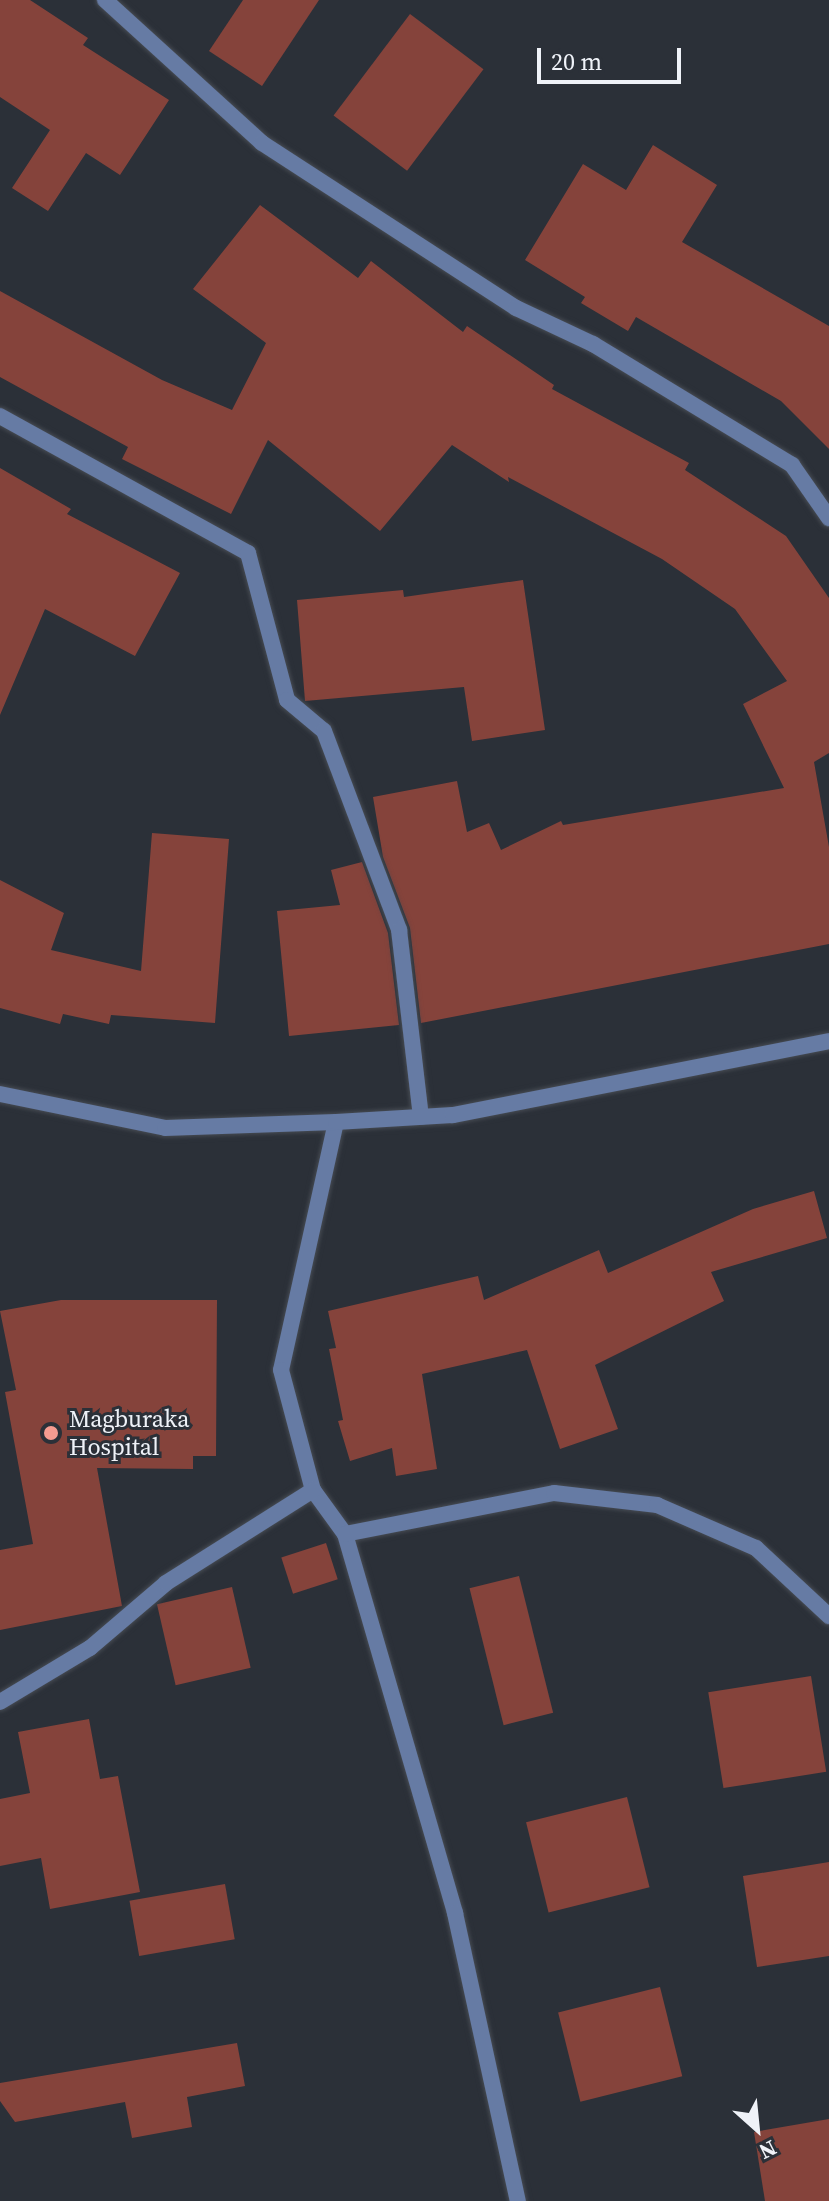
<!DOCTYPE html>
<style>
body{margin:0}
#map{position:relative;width:829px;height:2201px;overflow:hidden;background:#2b3038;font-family:"Source Serif 4",serif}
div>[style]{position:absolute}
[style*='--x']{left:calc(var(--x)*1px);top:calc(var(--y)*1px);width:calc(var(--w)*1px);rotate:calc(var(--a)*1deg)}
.building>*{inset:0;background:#85433b;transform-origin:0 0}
.roads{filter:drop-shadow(0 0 2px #464b53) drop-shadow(0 0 2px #464b53)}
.minor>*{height:16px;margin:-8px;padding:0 8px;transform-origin:8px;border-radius:8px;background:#667ba4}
.tertiary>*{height:16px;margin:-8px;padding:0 8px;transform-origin:8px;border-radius:8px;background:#667ba4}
.dots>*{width:22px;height:22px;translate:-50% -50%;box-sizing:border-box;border:4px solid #2b3038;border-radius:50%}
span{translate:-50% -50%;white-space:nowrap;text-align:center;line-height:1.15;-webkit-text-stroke:6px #2b3038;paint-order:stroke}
.poi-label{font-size:24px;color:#eff2f8}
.left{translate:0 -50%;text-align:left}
.north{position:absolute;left:717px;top:2089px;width:80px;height:80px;-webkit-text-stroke:6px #2b3038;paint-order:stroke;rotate:153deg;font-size:22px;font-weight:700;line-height:32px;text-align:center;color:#eff2f8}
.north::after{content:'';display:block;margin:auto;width:28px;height:36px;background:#eff2f8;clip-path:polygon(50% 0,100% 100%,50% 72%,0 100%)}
.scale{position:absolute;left:537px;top:48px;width:144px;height:36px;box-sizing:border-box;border:4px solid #eff2f8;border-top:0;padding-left:10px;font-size:24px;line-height:28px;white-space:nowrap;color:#eff2f8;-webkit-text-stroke:6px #2b3038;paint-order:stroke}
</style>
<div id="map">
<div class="building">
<div style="clip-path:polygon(0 0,30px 0,88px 38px,83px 45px,169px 100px,120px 175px,86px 153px,48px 211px,12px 188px,50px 130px,0 97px)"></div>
<div style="clip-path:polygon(243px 0,319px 0,262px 86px,209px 51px)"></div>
<div style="left:410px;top:14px;width:92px;height:127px;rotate:37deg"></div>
<div style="clip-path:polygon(653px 145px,717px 185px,682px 242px,829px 326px,829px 449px,781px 401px,636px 317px,628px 331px,581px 303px,585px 297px,525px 260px,583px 164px,626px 190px)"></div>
<div style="clip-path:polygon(260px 205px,358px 278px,371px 261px,463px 332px,467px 326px,554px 385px,552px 389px,689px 463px,685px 470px,786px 536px,829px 598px,829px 753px,814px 762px,829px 847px,829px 944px,421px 1023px,410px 928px,383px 857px,373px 797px,457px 781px,467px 832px,489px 823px,501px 850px,561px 821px,563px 825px,784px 788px,743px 704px,787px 681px,735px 609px,662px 559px,508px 477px,509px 482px,452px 445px,380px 531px,268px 440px,231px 514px,122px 459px,128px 447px,0 377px,0 291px,162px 380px,232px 410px,266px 343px,193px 289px)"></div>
<div style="clip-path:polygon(0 468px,71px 509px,67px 514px,180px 573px,135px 656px,45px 609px,0 715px)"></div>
<div style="clip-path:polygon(523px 580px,545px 730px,472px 741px,464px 687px,305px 701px,297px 600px,403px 590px,404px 597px)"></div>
<div style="clip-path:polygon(152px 833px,229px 839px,215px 1023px,111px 1015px,109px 1024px,63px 1014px,60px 1024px,0 1008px,0 880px,64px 913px,51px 950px,141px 971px)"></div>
<div style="clip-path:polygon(362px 862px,388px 933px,399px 1025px,289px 1036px,277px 911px,340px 905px,331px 870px)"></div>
<div style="clip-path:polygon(814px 1191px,827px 1238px,711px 1272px,724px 1301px,595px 1365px,618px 1429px,560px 1449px,527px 1350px,422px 1374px,437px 1469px,396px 1476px,392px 1448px,350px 1461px,338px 1421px,343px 1420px,329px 1349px,336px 1348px,328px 1311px,478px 1276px,484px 1300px,599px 1250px,608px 1273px,753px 1209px)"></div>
<div style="clip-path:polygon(61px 1300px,217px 1300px,216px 1456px,193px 1456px,193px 1469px,97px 1468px,122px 1606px,0 1630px,0 1550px,33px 1544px,5px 1392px,16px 1390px,0 1311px)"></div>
<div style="left:326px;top:1543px;width:38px;height:47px;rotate:72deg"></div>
<div style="left:519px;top:1576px;width:141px;height:51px;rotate:76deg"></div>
<div style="left:232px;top:1587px;width:83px;height:77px;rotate:77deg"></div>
<div style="left:811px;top:1676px;width:97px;height:104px;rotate:81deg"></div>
<div style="clip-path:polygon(89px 1719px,100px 1779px,118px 1776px,140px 1892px,50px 1909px,41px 1858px,0 1866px,0 1799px,30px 1793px,18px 1732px)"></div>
<div style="left:627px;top:1797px;width:93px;height:104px;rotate:76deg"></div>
<div style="clip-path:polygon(829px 1862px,829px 1956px,757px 1967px,743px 1876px)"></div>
<div style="left:225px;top:1884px;width:56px;height:97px;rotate:80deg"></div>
<div style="left:660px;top:1987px;width:92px;height:105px;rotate:76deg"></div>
<div style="clip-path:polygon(237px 2043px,245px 2086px,187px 2097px,192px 2127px,132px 2138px,125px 2102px,15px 2122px,0 2101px,0 2083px)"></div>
<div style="clip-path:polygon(829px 2119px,829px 2201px,765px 2201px,754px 2132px)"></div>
</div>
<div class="roads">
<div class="minor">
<div style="--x:105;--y:0;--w:212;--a:42.3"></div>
<div style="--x:262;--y:143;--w:303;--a:33"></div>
<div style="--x:516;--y:308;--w:85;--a:25.1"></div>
<div style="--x:593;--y:344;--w:233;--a:31.3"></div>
<div style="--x:792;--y:465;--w:65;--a:55.1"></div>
<div style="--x:0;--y:416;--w:283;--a:28.9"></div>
<div style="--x:248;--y:553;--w:152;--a:75.1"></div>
<div style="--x:287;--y:700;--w:48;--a:40"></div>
<div style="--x:324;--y:731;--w:213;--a:69.3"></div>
<div style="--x:399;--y:930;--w:188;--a:83.3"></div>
<div style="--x:336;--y:1122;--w:254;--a:102.5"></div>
<div style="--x:281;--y:1370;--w:124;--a:75.1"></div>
<div style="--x:313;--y:1490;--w:54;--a:54"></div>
<div style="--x:345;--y:1534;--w:395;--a:73.8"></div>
<div style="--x:455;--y:1913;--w:295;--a:77.7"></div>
<div style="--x:345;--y:1534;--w:213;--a:-11.1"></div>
<div style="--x:554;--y:1493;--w:104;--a:6.6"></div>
<div style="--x:657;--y:1505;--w:108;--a:23.5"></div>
<div style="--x:756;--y:1548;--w:100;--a:43"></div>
<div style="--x:0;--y:1702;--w:105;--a:-31"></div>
<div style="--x:90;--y:1648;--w:100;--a:-40.5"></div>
<div style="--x:166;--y:1583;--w:174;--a:-32.3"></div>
</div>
<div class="tertiary">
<div style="--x:0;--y:1094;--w:168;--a:11.6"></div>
<div style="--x:165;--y:1128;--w:171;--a:-2"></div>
<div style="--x:336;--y:1122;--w:117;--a:-3.4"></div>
<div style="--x:453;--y:1115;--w:383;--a:-11.1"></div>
</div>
</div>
<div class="dots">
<div style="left:51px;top:1433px;background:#f59c91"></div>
</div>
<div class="poi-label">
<span class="left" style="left:69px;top:1433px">Magburaka<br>Hospital</span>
</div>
<div class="north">N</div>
<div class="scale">20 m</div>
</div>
